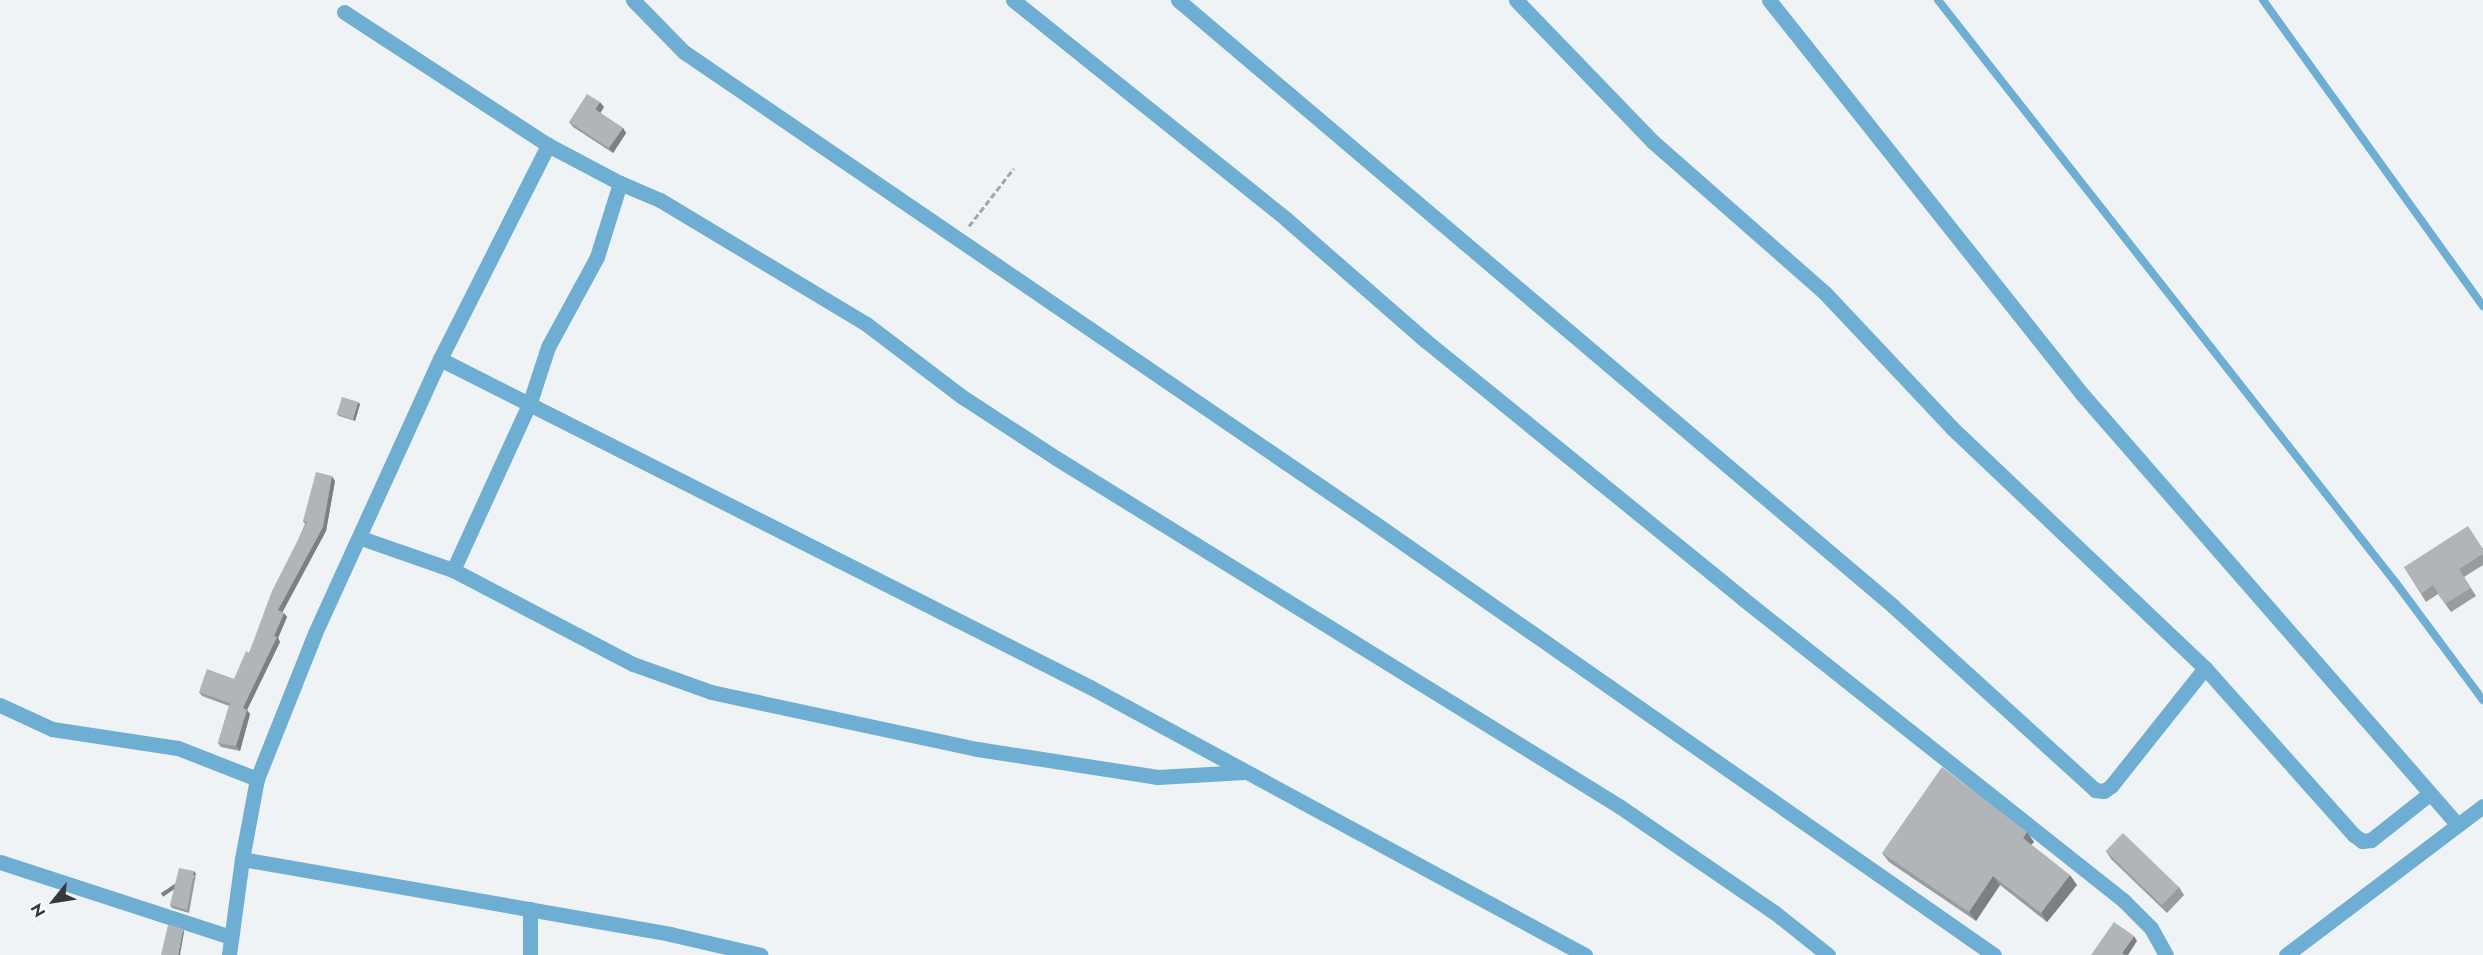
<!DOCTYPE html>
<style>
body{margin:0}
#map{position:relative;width:2483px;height:955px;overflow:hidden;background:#f0f3f6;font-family:Jost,sans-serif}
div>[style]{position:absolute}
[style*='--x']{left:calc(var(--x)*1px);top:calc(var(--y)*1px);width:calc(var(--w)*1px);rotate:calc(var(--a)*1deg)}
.path>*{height:3px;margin-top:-1.5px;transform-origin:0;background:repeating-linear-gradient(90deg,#a3a5a7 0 6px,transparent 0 9px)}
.service>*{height:8px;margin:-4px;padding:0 4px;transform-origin:4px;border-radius:4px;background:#6eaed2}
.minor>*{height:15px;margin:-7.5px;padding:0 7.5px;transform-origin:7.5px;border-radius:7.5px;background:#6eaed2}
.tertiary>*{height:15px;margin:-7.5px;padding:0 7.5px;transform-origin:7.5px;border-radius:7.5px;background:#6eaed2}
.wall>*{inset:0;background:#999c9d}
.shaded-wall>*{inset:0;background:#7d7f80;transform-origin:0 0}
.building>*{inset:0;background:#b2b5b7;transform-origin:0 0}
span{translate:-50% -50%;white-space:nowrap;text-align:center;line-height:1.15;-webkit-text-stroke:4.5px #fff;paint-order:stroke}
.north{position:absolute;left:24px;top:871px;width:60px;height:60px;-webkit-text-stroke:4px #fff;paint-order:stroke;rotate:240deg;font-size:16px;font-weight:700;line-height:24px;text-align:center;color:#373839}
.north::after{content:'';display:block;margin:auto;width:21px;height:27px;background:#373839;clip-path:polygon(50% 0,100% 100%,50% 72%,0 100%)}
</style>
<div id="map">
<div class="path">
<div style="--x:969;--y:226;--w:73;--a:-52.2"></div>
</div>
<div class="service">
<div style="--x:1938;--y:0;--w:741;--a:51.85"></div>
<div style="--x:2396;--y:583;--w:146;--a:53.4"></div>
<div style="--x:2263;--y:0;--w:377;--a:54.3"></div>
</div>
<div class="minor">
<div style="--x:633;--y:0;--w:73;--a:45.6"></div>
<div style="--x:684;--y:52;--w:834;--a:34.3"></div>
<div style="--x:1373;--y:522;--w:757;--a:34.89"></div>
<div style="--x:1013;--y:0;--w:350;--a:38.7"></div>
<div style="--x:1286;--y:219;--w:186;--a:41.1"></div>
<div style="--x:1426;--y:341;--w:407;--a:39.1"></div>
<div style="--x:1742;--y:598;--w:488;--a:38.4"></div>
<div style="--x:2124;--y:901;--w:38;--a:45"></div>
<div style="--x:2151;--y:928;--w:31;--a:61"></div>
<div style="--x:1178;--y:0;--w:937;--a:40.28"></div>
<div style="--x:1893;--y:606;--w:273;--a:42.3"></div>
<div style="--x:2095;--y:790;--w:9;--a:6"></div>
<div style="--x:2104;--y:791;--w:9;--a:-36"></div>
<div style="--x:2111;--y:786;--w:151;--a:-51.5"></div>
<div style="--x:1516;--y:0;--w:196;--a:46"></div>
<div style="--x:1652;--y:141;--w:229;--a:41.3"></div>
<div style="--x:1824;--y:292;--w:187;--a:46.7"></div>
<div style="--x:1952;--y:428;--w:349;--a:43.5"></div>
<div style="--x:2205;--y:668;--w:224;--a:48.3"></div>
<div style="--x:2354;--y:835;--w:10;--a:37"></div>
<div style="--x:2362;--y:841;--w:9;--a:-6"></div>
<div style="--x:2371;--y:840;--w:73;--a:-38.3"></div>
<div style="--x:1769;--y:0;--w:503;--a:51.54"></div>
<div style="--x:2082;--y:394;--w:571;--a:48.91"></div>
<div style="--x:344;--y:12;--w:244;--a:33.1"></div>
<div style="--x:620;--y:183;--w:43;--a:23"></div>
<div style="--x:660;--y:200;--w:239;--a:31"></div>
<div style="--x:865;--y:323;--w:121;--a:37.2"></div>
<div style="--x:961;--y:396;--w:113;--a:33.1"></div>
<div style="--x:1056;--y:458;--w:662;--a:31.72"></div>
<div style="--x:1619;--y:806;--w:188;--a:34.4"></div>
<div style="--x:1774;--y:912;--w:69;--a:38.5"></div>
<div style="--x:440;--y:359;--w:728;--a:26.78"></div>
<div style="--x:1090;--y:687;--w:563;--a:28.43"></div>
<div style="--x:361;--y:538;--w:97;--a:19.2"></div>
<div style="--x:0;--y:705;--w:57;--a:24.8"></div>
<div style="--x:52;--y:729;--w:127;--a:8.6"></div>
<div style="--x:178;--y:748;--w:85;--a:21.4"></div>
<div style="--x:242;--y:859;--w:81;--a:-79.4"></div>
<div style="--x:257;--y:779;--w:157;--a:-68.3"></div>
<div style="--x:315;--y:633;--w:301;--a:-65.5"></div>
<div style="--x:440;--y:359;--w:240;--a:-63.2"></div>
<div style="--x:548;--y:145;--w:81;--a:27.8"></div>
<div style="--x:620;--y:183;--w:77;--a:107.3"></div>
<div style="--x:597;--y:257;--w:102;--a:118.6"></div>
<div style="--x:548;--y:347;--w:58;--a:108.1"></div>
<div style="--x:530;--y:402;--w:185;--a:114.6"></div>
<div style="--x:453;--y:570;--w:203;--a:27.6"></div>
<div style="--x:633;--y:664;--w:83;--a:19.7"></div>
<div style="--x:711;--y:692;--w:272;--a:12.1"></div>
<div style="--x:977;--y:749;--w:183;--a:8.8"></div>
<div style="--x:1158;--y:777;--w:86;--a:-3.3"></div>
<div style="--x:0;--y:862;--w:243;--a:18"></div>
<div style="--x:530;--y:909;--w:46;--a:90"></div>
<div style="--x:2286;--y:955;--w:247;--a:-37.1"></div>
</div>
<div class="tertiary">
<div style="--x:229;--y:955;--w:97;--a:-82.3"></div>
<div style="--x:242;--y:859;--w:435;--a:9.9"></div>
<div style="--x:670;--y:934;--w:93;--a:13"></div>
</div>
<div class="wall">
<div style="clip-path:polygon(604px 107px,600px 113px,623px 128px,626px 133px,613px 153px,573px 127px,569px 122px)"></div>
<div style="clip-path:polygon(360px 404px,355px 421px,339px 416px,337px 414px)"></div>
<div style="clip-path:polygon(335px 481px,326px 531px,282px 612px,287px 617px,278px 638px,280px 642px,247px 710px,250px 714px,240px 751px,221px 747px,218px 743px,229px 706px,202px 696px,199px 692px,234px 679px,249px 653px,305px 524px,303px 521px)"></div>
<div style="clip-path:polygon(2483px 548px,2483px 565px,2464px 577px,2476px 596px,2451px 612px,2438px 594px,2426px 602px,2404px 567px)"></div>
<div style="clip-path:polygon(2027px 832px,2034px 842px,2031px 845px,2077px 885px,2047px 922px,2000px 885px,1976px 921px,1889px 862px,1882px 853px)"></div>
<div style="clip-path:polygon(2106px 851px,2179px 887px,2184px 895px,2167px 913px,2111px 859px)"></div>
<div style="clip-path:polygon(196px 874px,189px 913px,172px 908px,170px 905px)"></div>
</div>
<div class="shaded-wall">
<div style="clip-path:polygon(600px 102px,604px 107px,599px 115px,595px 109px)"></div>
<div style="clip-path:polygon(623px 128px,626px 133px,613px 153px,609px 148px)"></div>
<div style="clip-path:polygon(358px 402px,360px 404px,355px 421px,353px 418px)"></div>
<div style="clip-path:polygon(332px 476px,335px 481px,326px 531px,281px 615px,278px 610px)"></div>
<div style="clip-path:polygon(284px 613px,287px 617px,278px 638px,280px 642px,247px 710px,250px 714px,240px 751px,236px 746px,243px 708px)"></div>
<div style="clip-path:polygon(2027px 832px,2034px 842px,2029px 847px,2023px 838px)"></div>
<div style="left:194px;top:871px;width:4px;height:40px;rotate:56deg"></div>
<div style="clip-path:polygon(2070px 875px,2077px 885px,2047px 922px,2041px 913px)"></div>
<div style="clip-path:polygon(1993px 876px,2000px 885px,1976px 921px,1969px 912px)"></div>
<div style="clip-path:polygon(183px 929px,184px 932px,180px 955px,178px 955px)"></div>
<div style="clip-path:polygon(2134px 936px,2137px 941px,2128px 955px,2123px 955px,2122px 953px)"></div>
</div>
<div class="building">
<div style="clip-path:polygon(587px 94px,600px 102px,595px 109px,623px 128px,609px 148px,569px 122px)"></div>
<div style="left:342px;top:397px;width:17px;height:18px;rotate:17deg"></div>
<div style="clip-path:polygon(316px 472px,332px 476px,323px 527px,278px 610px,284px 613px,274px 636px,277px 637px,243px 708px,247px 710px,236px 746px,218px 743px,230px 703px,199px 692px,207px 669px,234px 679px,246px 651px,249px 653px,272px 591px,307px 522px,303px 521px)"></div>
<div style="clip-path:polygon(2468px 526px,2483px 549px,2483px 554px,2459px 569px,2471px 588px,2445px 604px,2433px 585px,2421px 594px,2404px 567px)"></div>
<div style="clip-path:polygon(1942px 767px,2027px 832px,2023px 838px,2070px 875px,2041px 913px,1993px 876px,1969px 912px,1882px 853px)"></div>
<div style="left:2123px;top:833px;width:78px;height:25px;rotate:44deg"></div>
<div style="clip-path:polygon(179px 868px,194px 871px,187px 910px,170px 905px)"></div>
<div style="clip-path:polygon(2114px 922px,2134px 936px,2122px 953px,2125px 955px,2091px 955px)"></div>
<div style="clip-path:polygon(168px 925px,183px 929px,178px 955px,161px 955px)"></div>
</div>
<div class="north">N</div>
</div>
